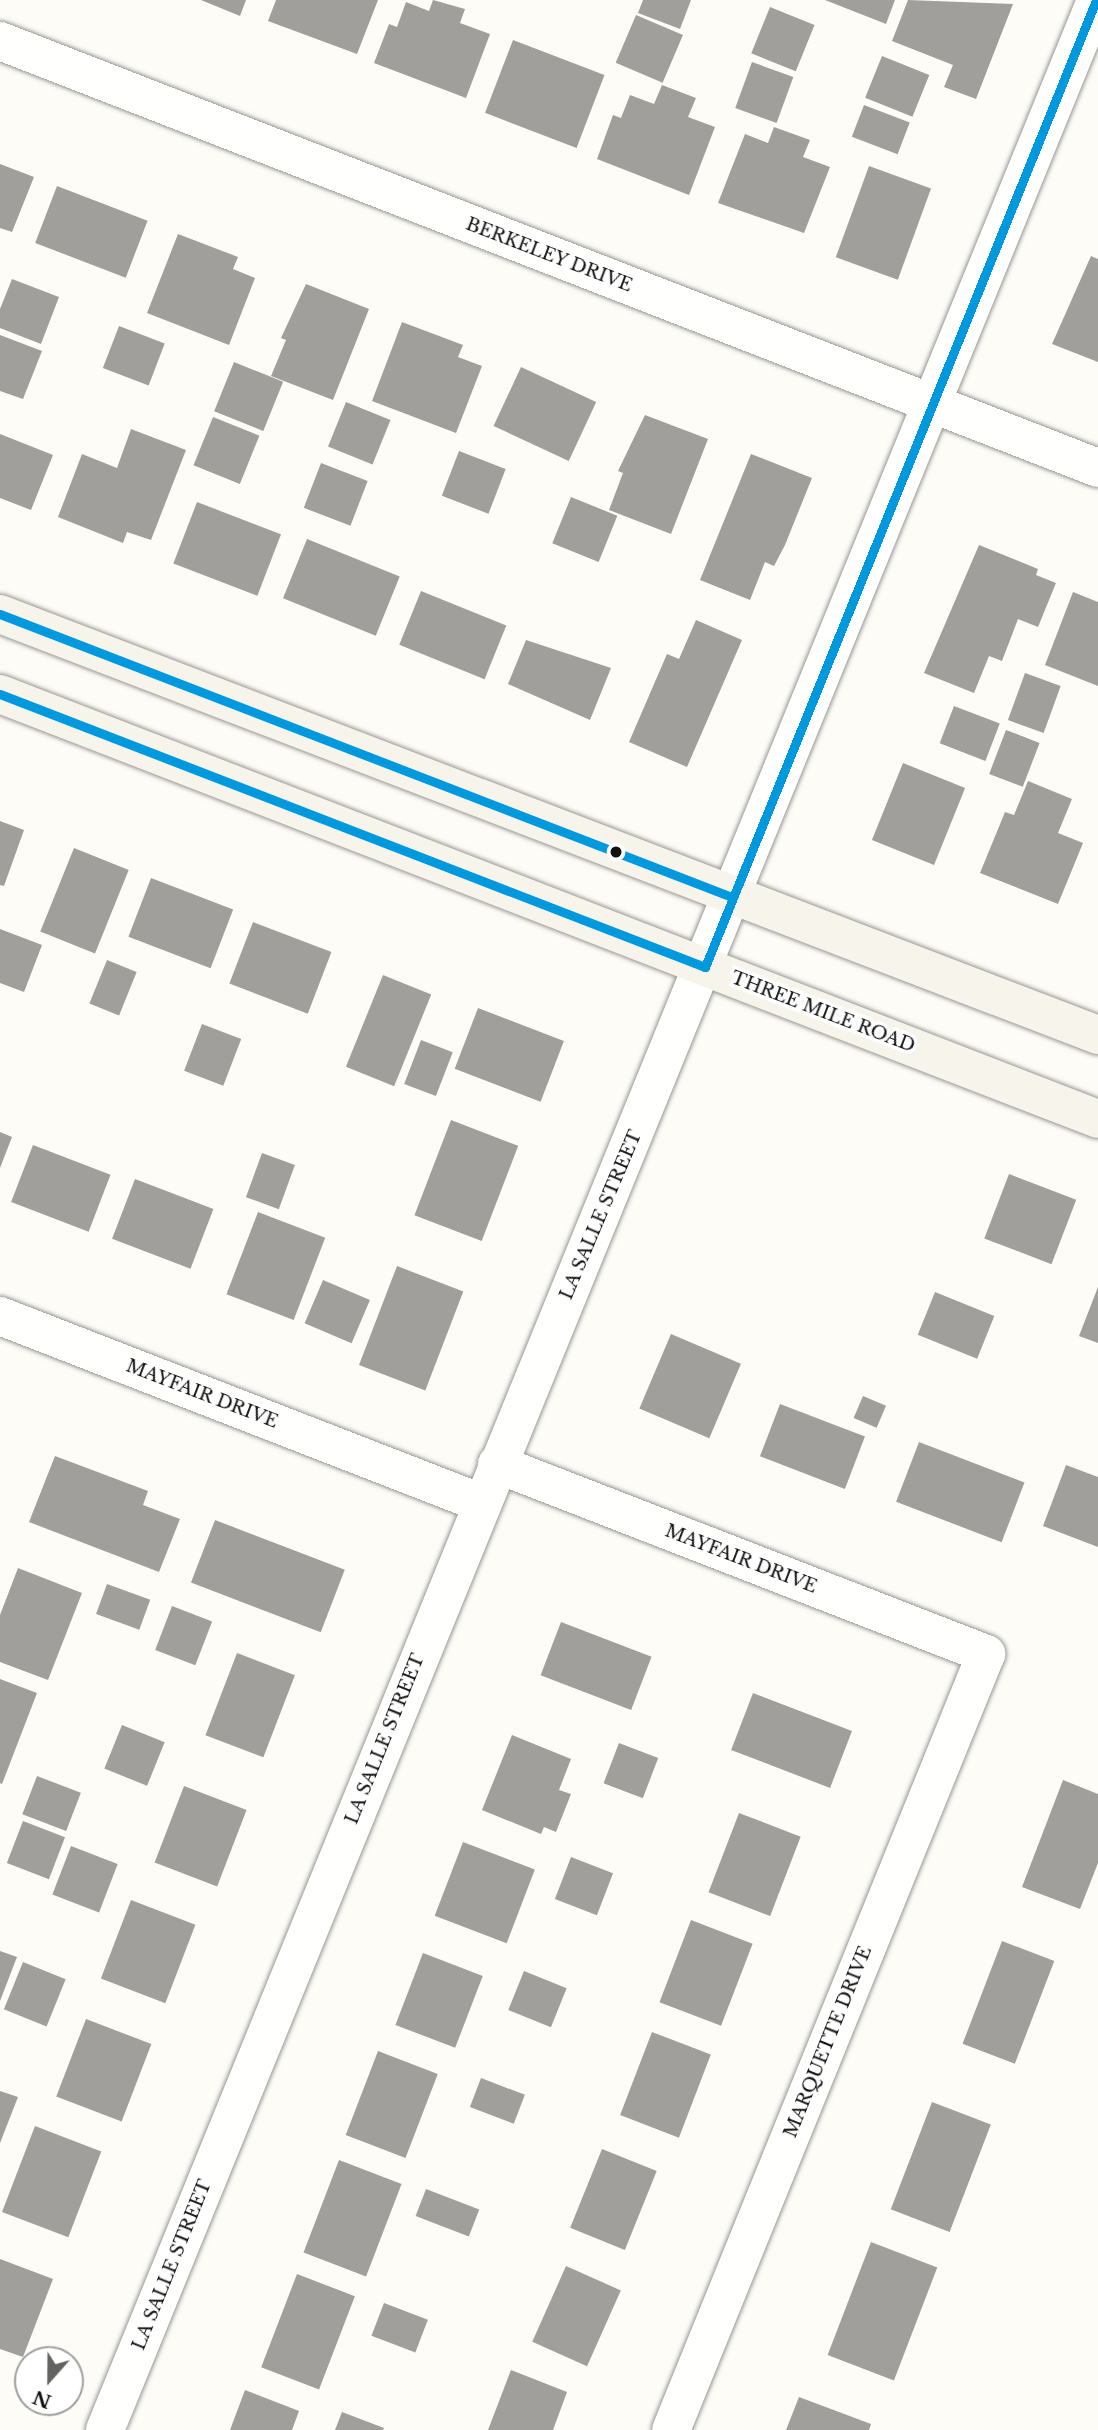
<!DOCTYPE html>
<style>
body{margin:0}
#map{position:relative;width:1098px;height:2430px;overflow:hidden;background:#fdfcf7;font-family:"Libre Baskerville",serif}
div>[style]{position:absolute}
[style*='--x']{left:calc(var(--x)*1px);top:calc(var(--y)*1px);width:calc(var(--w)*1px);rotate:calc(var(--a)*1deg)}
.building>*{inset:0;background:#a19f9c;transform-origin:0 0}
.roads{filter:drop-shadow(0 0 2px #979795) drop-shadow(0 0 2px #979795)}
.street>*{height:38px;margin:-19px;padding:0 19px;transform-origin:19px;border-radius:19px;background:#fffffe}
.secondary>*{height:38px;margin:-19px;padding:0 19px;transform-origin:19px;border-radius:19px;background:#f6f4eb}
.bus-1>*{height:9px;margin:-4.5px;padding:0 4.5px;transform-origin:4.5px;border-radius:4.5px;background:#09d}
.dots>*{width:19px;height:19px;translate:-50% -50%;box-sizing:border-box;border:4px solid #fff;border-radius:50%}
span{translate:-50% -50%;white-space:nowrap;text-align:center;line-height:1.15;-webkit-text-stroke:7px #fff;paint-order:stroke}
.street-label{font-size:18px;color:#111}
.north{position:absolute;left:14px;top:2346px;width:70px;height:70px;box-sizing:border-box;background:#fff;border:2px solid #a0a0a0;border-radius:50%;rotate:201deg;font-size:19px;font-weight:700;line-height:28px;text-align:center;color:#111}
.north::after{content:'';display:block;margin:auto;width:24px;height:32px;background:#646362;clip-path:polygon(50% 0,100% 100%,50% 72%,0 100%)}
</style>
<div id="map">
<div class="building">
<div style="clip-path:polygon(201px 0,246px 0,240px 16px)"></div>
<div style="clip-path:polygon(276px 0,378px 0,357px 54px,268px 21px)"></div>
<div style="clip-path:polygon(433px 0,465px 9px,460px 23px,490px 34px,466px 98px,374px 63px,389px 24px,397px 27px,406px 2px,429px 11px)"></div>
<div style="clip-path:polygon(643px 0,691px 0,680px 29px,638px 13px)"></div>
<div style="clip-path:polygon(825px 0,895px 0,886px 24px)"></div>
<div style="clip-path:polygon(908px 0,1013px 4px,976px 99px,944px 87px,953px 65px,892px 41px)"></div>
<div style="left:770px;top:7px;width:48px;height:50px;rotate:22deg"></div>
<div style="left:636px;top:15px;width:51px;height:52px;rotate:23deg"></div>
<div style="left:513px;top:40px;width:98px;height:78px;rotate:21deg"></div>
<div style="left:882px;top:56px;width:51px;height:45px;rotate:22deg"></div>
<div style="left:752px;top:62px;width:44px;height:49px;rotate:20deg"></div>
<div style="clip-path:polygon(662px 85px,696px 98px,688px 117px,715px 127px,689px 195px,597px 159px,613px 115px,621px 118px,630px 95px,654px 104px)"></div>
<div style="left:864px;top:105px;width:49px;height:34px;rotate:21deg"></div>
<div style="clip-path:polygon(774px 127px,810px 140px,803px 157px,830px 167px,804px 233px,718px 203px,745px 134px,768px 143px)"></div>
<div style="clip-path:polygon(0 164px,34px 177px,12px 232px,0 228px)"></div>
<div style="left:869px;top:166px;width:66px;height:97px;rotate:20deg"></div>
<div style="left:57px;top:186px;width:97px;height:61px;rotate:21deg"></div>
<div style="clip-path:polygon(178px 234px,238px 257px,233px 269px,255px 278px,229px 345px,147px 313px)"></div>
<div style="clip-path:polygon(1091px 256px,1098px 259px,1098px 362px,1052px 344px)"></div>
<div style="clip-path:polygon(12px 279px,59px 297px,41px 344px,0 328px,0 309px)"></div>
<div style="clip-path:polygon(306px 284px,369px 309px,333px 400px,271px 376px,286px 340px,281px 338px)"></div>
<div style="clip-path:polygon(402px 322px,463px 345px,458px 357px,482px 366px,456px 433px,372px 401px)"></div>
<div style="left:119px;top:326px;width:49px;height:45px;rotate:21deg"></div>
<div style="clip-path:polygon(0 335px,42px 351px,23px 399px,0 391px)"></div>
<div style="left:234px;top:362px;width:53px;height:53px;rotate:22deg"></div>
<div style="left:521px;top:367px;width:83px;height:65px;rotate:25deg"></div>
<div style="left:346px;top:402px;width:48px;height:48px;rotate:22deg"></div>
<div style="clip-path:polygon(645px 415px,708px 439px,671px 534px,609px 510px,623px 473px,618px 471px)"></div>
<div style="left:213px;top:417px;width:50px;height:52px;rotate:22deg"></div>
<div style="clip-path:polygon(131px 429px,186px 450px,151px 540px,127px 532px,123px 543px,58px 517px,82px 454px,117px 468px)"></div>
<div style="clip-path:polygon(0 434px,53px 455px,31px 510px,0 498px)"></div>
<div style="left:459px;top:451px;width:50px;height:48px;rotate:21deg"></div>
<div style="clip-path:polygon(751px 454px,812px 478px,785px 545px,774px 566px,765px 562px,750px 600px,700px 580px)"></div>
<div style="left:321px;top:463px;width:50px;height:48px;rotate:21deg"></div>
<div style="left:571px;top:497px;width:50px;height:50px;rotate:22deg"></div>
<div style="left:197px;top:502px;width:90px;height:66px;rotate:21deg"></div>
<div style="left:307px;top:539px;width:100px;height:64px;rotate:22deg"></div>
<div style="clip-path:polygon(979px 545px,1038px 569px,1036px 575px,1056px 583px,1038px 627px,1018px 619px,1002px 661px,989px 656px,974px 693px,924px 673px)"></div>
<div style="left:421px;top:591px;width:92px;height:58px;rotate:22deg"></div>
<div style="clip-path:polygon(1073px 592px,1098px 602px,1098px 686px,1045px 665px)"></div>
<div style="clip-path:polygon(696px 620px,742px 640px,687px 767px,629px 742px,667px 654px,679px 659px)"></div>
<div style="clip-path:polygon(526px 640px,611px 668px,590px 720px,508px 684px)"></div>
<div style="left:1025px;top:673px;width:38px;height:50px;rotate:20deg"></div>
<div style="left:954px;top:706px;width:49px;height:40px;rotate:21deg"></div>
<div style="left:1006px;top:730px;width:36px;height:47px;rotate:21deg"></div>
<div style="left:903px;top:763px;width:67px;height:83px;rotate:22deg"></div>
<div style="clip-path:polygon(1028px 781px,1072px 799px,1058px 833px,1083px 843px,1058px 904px,980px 873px,1005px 812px,1014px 815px)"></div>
<div style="clip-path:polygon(0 821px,24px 830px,4px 886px,0 885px)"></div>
<div style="left:74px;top:848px;width:59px;height:90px;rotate:22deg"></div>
<div style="left:151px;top:878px;width:88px;height:63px;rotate:21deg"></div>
<div style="left:253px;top:922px;width:84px;height:66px;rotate:21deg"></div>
<div style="clip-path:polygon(0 929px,42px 945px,24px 992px,0 983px)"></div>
<div style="left:107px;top:960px;width:32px;height:47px;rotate:22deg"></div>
<div style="left:383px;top:975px;width:52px;height:99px;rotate:22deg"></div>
<div style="left:478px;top:1008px;width:92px;height:65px;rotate:21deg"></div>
<div style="left:202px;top:1024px;width:42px;height:50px;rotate:21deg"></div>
<div style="left:421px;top:1040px;width:34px;height:47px;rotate:21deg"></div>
<div style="left:451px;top:1120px;width:72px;height:102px;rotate:21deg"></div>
<div style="clip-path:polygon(0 1132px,12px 1137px,0 1168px)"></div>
<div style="left:33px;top:1145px;width:83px;height:61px;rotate:21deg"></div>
<div style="left:262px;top:1153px;width:35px;height:47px;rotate:20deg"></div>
<div style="left:1009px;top:1174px;width:72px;height:69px;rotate:21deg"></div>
<div style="left:135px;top:1179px;width:84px;height:64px;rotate:21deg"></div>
<div style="left:258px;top:1212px;width:72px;height:88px;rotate:21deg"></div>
<div style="left:397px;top:1266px;width:71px;height:106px;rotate:21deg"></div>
<div style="left:323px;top:1280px;width:51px;height:47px;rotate:23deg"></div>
<div style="clip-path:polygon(1098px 1287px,1098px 1343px,1079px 1336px)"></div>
<div style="left:935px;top:1292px;width:64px;height:46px;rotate:22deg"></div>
<div style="left:671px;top:1334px;width:76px;height:81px;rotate:23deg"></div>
<div style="left:863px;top:1396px;width:25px;height:24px;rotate:23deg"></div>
<div style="left:780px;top:1404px;width:91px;height:56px;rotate:21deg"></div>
<div style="left:919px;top:1442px;width:113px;height:64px;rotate:21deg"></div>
<div style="clip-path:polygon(55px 1456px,148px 1491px,143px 1505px,180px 1519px,159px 1572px,29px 1522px)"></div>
<div style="clip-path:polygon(1066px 1465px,1098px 1477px,1098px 1547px,1043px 1526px)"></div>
<div style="left:215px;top:1520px;width:139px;height:67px;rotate:21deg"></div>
<div style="clip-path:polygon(18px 1568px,82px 1593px,48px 1680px,0 1662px,0 1615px)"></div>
<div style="left:107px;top:1584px;width:46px;height:32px;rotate:20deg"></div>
<div style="left:172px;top:1606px;width:43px;height:47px;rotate:21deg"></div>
<div style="left:561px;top:1622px;width:97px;height:57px;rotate:21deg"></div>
<div style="left:237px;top:1653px;width:62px;height:88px;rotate:21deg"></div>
<div style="clip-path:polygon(0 1679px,37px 1693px,2px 1784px,0 1783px)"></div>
<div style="left:753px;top:1693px;width:106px;height:61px;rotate:21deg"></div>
<div style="left:122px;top:1725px;width:46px;height:47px;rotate:22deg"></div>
<div style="clip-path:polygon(512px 1735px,571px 1759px,559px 1790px,571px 1794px,556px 1832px,544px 1827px,541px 1834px,482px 1810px)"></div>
<div style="left:619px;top:1743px;width:42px;height:43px;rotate:21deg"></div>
<div style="left:37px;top:1776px;width:47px;height:41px;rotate:21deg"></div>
<div style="clip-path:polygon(1063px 1780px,1098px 1794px,1098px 1863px,1080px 1909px,1022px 1887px)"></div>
<div style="left:184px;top:1786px;width:67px;height:82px;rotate:21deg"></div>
<div style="left:739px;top:1813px;width:66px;height:85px;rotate:21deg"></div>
<div style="left:23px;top:1821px;width:45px;height:45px;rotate:21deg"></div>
<div style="left:463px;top:1842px;width:77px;height:79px;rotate:21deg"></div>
<div style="left:71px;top:1846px;width:50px;height:52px;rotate:21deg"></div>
<div style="left:571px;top:1857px;width:45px;height:45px;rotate:21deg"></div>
<div style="left:131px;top:1900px;width:69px;height:84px;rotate:21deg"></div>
<div style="left:691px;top:1920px;width:66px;height:88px;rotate:21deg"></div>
<div style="left:1002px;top:1941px;width:56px;height:110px;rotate:21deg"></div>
<div style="clip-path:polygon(0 1951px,17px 1957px,0 2001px)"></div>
<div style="left:423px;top:1953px;width:64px;height:77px;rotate:21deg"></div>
<div style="left:23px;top:1962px;width:46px;height:51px;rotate:22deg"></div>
<div style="left:524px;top:1971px;width:46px;height:42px;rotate:22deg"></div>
<div style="left:86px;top:2019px;width:70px;height:83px;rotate:21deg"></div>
<div style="left:652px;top:2032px;width:63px;height:89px;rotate:21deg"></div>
<div style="left:378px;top:2051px;width:64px;height:90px;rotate:21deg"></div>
<div style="left:481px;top:2078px;width:47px;height:31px;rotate:21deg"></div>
<div style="clip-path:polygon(0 2091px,18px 2097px,0 2143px)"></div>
<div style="left:932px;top:2102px;width:63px;height:115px;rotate:21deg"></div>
<div style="left:35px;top:2126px;width:71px;height:92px;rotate:21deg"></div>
<div style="left:602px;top:2149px;width:59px;height:85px;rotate:22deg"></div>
<div style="left:339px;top:2160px;width:67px;height:99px;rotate:21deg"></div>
<div style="left:426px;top:2189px;width:57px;height:29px;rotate:21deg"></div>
<div style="left:871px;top:2242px;width:71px;height:121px;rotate:21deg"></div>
<div style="clip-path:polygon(0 2259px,53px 2279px,23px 2357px,0 2349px)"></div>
<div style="left:566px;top:2266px;width:60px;height:83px;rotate:24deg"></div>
<div style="left:297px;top:2274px;width:62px;height:100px;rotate:21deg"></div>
<div style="left:384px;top:2303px;width:47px;height:35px;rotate:21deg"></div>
<div style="clip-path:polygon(511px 2370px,567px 2392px,553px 2430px,488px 2430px)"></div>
<div style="clip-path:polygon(245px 2390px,299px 2411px,292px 2430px,230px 2430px)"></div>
<div style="clip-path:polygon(799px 2397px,871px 2424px,869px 2430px,786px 2430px)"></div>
<div style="clip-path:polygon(342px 2412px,384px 2428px,383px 2430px,335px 2430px)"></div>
</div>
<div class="roads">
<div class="street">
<div style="--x:0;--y:41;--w:1178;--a:21.25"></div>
<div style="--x:0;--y:1316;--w:516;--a:21.24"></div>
<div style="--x:497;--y:1464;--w:525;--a:21.23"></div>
<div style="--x:986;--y:1654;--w:837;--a:112.09"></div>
<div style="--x:105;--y:2430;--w:2624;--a:-67.81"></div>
</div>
<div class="secondary">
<div style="--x:0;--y:614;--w:1176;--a:20.98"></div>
<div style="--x:0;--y:694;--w:1177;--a:21.16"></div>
</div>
</div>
<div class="bus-1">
<div style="--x:0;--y:614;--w:785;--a:21.14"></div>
<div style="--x:0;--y:694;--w:756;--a:21.17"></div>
<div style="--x:705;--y:967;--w:1043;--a:-67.98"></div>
</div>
<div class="dots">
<div style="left:616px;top:852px;background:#111"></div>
</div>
<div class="street-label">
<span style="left:549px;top:255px;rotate:21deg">BERKELEY DRIVE</span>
<span style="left:823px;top:1012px;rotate:21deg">THREE MILE ROAD</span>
<span style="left:601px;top:1215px;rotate:-67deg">LA SALLE STREET</span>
<span style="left:202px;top:1394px;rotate:21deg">MAYFAIR DRIVE</span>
<span style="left:741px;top:1559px;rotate:21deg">MAYFAIR DRIVE</span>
<span style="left:385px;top:1739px;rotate:-68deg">LA SALLE STREET</span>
<span style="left:828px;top:2042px;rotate:-68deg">MARQUETTE DRIVE</span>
<span style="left:172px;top:2265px;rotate:-68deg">LA SALLE STREET</span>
</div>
<div class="north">N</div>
</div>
